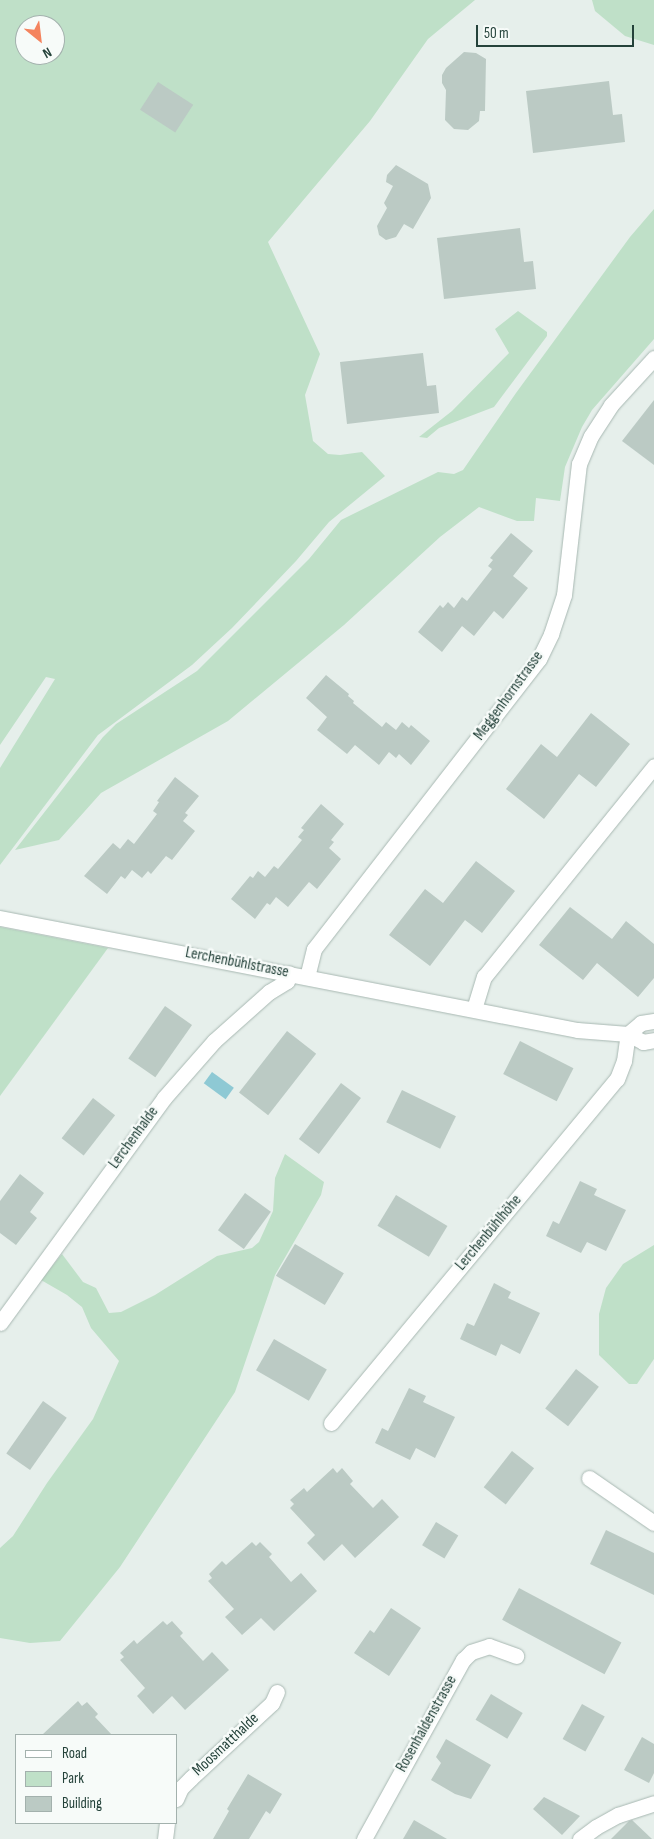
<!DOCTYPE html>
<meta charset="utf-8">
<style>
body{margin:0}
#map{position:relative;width:654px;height:1839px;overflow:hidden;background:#e6efeb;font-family:"Sofia Sans Condensed",sans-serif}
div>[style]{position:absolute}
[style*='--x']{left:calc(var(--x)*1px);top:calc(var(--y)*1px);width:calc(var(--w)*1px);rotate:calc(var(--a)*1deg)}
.green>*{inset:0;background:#bfe0c8}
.water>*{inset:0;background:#8ec9d4;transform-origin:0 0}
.building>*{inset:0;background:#bbcac4;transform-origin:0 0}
.roads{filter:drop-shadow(0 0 1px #a8b8b2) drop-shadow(0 0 1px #a8b8b2)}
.minor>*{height:15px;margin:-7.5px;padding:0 7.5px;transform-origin:7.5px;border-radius:7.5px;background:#fff}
span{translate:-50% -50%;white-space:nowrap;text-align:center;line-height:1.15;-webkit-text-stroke:5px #f7fbf9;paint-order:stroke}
.street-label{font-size:16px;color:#24423a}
.legend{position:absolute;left:15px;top:1734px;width:162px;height:90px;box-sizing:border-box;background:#f7fbf9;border:1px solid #a3b1ad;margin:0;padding:6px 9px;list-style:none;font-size:15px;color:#24423a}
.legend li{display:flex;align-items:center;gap:10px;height:25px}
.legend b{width:25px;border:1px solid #a3b1ad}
.north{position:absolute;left:15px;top:15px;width:50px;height:50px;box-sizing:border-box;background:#f7fbf9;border:1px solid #a3b1ad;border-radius:50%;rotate:151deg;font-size:14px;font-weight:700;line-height:20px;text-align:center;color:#24423a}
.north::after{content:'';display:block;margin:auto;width:18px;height:22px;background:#f4845f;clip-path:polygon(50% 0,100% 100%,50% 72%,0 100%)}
.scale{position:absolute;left:476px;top:25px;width:158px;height:22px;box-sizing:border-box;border:2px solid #24423a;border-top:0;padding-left:6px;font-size:15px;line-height:18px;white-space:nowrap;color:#24423a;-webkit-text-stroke:4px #f7fbf9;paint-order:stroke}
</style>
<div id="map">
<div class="green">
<div style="clip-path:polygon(evenodd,0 0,475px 0,428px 39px,370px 121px,268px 242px,320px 354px,305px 395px,313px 441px,328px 454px,340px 455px,362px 452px,385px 476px,329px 522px,296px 561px,232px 628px,192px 665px,98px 735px,0 865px,0 768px,55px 679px,46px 677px,0 745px,0 0,25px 25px,55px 25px,55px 55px,25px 55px,25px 25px)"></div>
<div style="clip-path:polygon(592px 0,654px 0,654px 45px,625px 36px,595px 11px)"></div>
<div style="clip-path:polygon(654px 209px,654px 339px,592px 410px,582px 427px,565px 467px,560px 501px,536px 498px,534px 521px,517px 521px,479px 507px,440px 537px,344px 625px,228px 721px,101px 793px,59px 840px,15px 850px,103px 737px,116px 724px,197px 671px,309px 559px,341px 520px,438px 472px,454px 474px,463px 470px,516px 393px,630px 237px)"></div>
<div style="clip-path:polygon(518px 311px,547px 332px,547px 336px,494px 407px,439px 428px,427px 438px,419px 437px,452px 411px,509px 353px,495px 329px)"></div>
<div style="clip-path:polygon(0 927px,108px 948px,0 1096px)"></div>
<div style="clip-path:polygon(285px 1154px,324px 1182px,321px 1195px,275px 1275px,235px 1392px,120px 1567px,60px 1641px,30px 1643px,0 1638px,0 1548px,13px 1536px,47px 1483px,93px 1419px,119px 1361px,91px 1328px,82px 1307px,67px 1295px,41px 1280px,62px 1254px,83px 1282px,96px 1288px,109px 1313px,121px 1312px,155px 1295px,217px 1256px,252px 1248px,259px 1242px,273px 1211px,275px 1178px)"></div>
<div style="clip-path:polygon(654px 1245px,654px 1359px,637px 1384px,629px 1384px,599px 1355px,599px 1314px,606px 1288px,623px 1264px)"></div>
</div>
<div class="water">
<div style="left:212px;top:1072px;width:27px;height:14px;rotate:36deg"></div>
</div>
<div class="building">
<div style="clip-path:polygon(464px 52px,476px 53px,486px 59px,485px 111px,480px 111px,479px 121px,468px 130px,454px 129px,445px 120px,446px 90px,442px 83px,442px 75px,446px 68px)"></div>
<div style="clip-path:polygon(609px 81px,613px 115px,622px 114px,625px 142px,533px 153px,526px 91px)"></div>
<div style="left:158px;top:82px;width:42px;height:33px;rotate:33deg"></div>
<div style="clip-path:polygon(396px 165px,428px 184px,431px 198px,413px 229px,404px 224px,396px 237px,386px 240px,379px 235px,377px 226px,387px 208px,384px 203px,393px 186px,386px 182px,387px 175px)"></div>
<div style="clip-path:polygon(520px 228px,524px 262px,533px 261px,536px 289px,444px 299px,437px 238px)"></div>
<div style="clip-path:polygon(423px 353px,427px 386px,436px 385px,439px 413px,347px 424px,340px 362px)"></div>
<div style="clip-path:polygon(654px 400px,654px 465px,622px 441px)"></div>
<div style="clip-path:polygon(511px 533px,533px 551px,513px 576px,528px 588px,503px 619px,494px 611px,474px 636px,462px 626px,442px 652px,418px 632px,440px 605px,443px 608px,448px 602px,454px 608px,462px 597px,467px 601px,492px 569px,488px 566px,493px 560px,490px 558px)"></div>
<div style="clip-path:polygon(326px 675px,349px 694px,348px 696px,354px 701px,353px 703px,382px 727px,386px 722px,396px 730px,402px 722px,409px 728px,411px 725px,430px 741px,411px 765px,399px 754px,396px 758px,389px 752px,379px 765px,355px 745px,347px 754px,317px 730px,327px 717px,306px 698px)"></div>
<div style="clip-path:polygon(591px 713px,630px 744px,596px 787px,579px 774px,544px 819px,506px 789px,541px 744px,557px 757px)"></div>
<div style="clip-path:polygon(175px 777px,199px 796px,185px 813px,188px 815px,183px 821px,195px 831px,172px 860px,166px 856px,151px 874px,148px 871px,142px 878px,132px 870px,125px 879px,121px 876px,107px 894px,84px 876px,113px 843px,120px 849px,128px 839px,134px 844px,157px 814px,153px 811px,159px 802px,157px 801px)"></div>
<div style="clip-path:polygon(321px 804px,344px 824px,331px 840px,334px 842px,329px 848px,341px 859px,317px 889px,309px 882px,288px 907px,276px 897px,270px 905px,267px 903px,255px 919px,231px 899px,250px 876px,253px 878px,258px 871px,265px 877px,274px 866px,278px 869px,302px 840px,298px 837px,304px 830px,301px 828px)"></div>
<div style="clip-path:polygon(476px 861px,515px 891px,482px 933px,465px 920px,430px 966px,389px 935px,425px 889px,443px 903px)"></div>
<div style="clip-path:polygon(570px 907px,612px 939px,626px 921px,654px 944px,654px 978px,638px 997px,597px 963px,583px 980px,539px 945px)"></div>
<div style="left:165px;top:1006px;width:33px;height:64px;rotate:35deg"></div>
<div style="left:287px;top:1031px;width:37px;height:78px;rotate:38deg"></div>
<div style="left:520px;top:1041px;width:60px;height:37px;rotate:27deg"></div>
<div style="left:341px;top:1083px;width:25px;height:70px;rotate:37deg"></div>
<div style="left:402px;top:1090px;width:60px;height:36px;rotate:26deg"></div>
<div style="left:93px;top:1098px;width:28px;height:51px;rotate:38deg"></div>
<div style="clip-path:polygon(20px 1174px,44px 1193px,30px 1212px,37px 1218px,16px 1245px,0 1233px,0 1201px)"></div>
<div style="clip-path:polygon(580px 1181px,597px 1189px,594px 1195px,626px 1210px,606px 1251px,587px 1242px,581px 1253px,546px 1236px,553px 1221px,559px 1224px)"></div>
<div style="left:245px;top:1193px;width:32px;height:46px;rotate:36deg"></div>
<div style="left:396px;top:1195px;width:60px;height:36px;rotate:31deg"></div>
<div style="left:295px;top:1244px;width:57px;height:37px;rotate:31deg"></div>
<div style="clip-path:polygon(494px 1283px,511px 1292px,508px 1298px,540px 1313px,520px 1354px,501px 1344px,496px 1356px,460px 1339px,467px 1323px,474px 1326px)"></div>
<div style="left:274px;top:1339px;width:61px;height:36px;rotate:30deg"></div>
<div style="left:576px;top:1369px;width:29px;height:50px;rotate:38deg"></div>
<div style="clip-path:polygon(409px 1388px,426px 1396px,423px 1402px,455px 1417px,435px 1458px,416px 1448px,410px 1460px,375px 1443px,382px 1428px,388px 1431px)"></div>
<div style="left:43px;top:1401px;width:29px;height:64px;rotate:35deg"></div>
<div style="left:512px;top:1451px;width:28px;height:46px;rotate:38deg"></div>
<div style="clip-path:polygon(333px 1468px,337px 1473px,342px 1468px,353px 1481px,350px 1484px,373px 1508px,382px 1499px,399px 1517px,355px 1558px,342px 1544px,324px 1561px,307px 1543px,315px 1535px,290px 1508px,294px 1504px,290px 1500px,304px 1488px,307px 1492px)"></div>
<div style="left:436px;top:1522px;width:26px;height:27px;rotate:31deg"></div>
<div style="clip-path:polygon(606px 1530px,654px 1553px,654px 1595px,590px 1564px)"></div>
<div style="clip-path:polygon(252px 1542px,256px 1546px,260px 1542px,272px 1554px,269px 1557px,291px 1582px,301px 1573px,317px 1591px,274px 1631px,261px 1618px,242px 1635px,225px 1617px,234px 1609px,208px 1581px,212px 1578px,209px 1574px,222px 1561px,226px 1565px)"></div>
<div style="left:519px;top:1588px;width:116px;height:36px;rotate:28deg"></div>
<div style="clip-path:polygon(391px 1608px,421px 1628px,389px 1676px,354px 1653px,370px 1630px,374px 1633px)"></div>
<div style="clip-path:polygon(163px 1621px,167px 1625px,172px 1621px,183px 1633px,180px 1636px,203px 1661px,212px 1652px,229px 1670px,185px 1710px,172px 1696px,153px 1714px,137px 1696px,145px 1688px,120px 1660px,124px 1657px,120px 1653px,134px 1640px,137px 1644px)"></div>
<div style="left:491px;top:1694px;width:37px;height:30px;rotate:31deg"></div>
<div style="clip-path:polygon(78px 1701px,82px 1706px,87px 1702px,98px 1714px,95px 1717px,112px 1735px,42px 1735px)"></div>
<div style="left:582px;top:1704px;width:26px;height:40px;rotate:29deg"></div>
<div style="clip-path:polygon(642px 1737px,654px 1744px,654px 1773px,649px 1783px,624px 1770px)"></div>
<div style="clip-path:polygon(446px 1739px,491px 1765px,471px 1799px,455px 1794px,431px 1780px,441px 1763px,436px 1757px)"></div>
<div style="clip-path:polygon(248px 1774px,282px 1794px,270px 1814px,266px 1811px,249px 1839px,213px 1839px,229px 1811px,227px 1809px)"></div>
<div style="clip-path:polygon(544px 1797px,580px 1816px,562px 1835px,533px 1809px)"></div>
<div style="clip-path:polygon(414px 1820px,447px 1839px,403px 1839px)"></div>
<div style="clip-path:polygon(632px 1820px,652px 1839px,611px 1839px,629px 1821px)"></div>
</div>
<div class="roads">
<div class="minor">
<div style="--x:0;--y:918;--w:588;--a:10.98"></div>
<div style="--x:577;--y:1030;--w:51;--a:4.5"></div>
<div style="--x:628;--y:1034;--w:17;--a:28"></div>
<div style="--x:643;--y:1042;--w:11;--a:-10"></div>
<div style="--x:307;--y:977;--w:29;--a:-76"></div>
<div style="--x:314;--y:949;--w:367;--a:-52.2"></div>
<div style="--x:539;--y:659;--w:28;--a:-64"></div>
<div style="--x:551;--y:634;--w:41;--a:-71.6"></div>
<div style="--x:564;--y:595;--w:132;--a:-83.5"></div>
<div style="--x:579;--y:464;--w:30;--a:-67"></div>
<div style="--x:591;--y:436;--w:37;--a:-57"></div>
<div style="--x:611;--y:405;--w:64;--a:-47.5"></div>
<div style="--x:474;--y:1009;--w:34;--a:-73"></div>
<div style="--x:484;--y:977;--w:271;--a:-51.1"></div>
<div style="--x:628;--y:1034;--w:17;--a:-40"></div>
<div style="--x:641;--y:1023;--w:13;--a:-9"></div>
<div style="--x:0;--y:1323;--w:278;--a:-53.9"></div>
<div style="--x:164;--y:1098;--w:76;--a:-48.7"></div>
<div style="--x:214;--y:1041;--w:74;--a:-41.7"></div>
<div style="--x:269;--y:992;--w:21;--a:-31"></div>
<div style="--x:287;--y:981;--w:8;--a:-76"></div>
<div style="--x:331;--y:1423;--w:447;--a:-50.3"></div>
<div style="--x:617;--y:1079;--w:19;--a:-69"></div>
<div style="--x:624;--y:1061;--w:27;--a:-82"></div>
<div style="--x:589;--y:1478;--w:79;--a:34.7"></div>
<div style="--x:176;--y:1799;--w:12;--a:-66"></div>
<div style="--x:181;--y:1788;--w:14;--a:-45"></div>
<div style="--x:191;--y:1778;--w:110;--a:-42.8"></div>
<div style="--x:272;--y:1703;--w:12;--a:-66"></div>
<div style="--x:165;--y:1839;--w:16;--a:-83"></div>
<div style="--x:364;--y:1839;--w:205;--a:-61.1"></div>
<div style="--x:463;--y:1660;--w:11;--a:-45"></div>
<div style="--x:471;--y:1652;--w:19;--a:-18"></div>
<div style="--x:489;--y:1646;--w:29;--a:20"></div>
<div style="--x:580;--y:1839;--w:20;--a:-37"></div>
<div style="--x:596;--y:1827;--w:25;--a:-29"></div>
<div style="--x:618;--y:1815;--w:38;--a:-18"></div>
</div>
</div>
<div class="street-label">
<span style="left:509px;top:696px;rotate:-54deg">Meggenhornstrasse</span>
<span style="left:237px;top:963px;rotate:11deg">Lerchenbühlstrasse</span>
<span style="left:134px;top:1138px;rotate:-54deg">Lerchenhalde</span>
<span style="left:489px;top:1233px;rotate:-50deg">Lerchenbühlhöhe</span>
<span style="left:427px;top:1724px;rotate:-61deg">Rosenhaldenstrasse</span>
<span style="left:226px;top:1745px;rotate:-43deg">Moosmatthalde</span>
</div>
<ul class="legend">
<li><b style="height:6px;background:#fff"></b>Road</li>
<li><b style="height:14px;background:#bfe0c8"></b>Park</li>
<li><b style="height:14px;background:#bbcac4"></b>Building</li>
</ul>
<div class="north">N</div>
<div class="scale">50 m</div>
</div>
